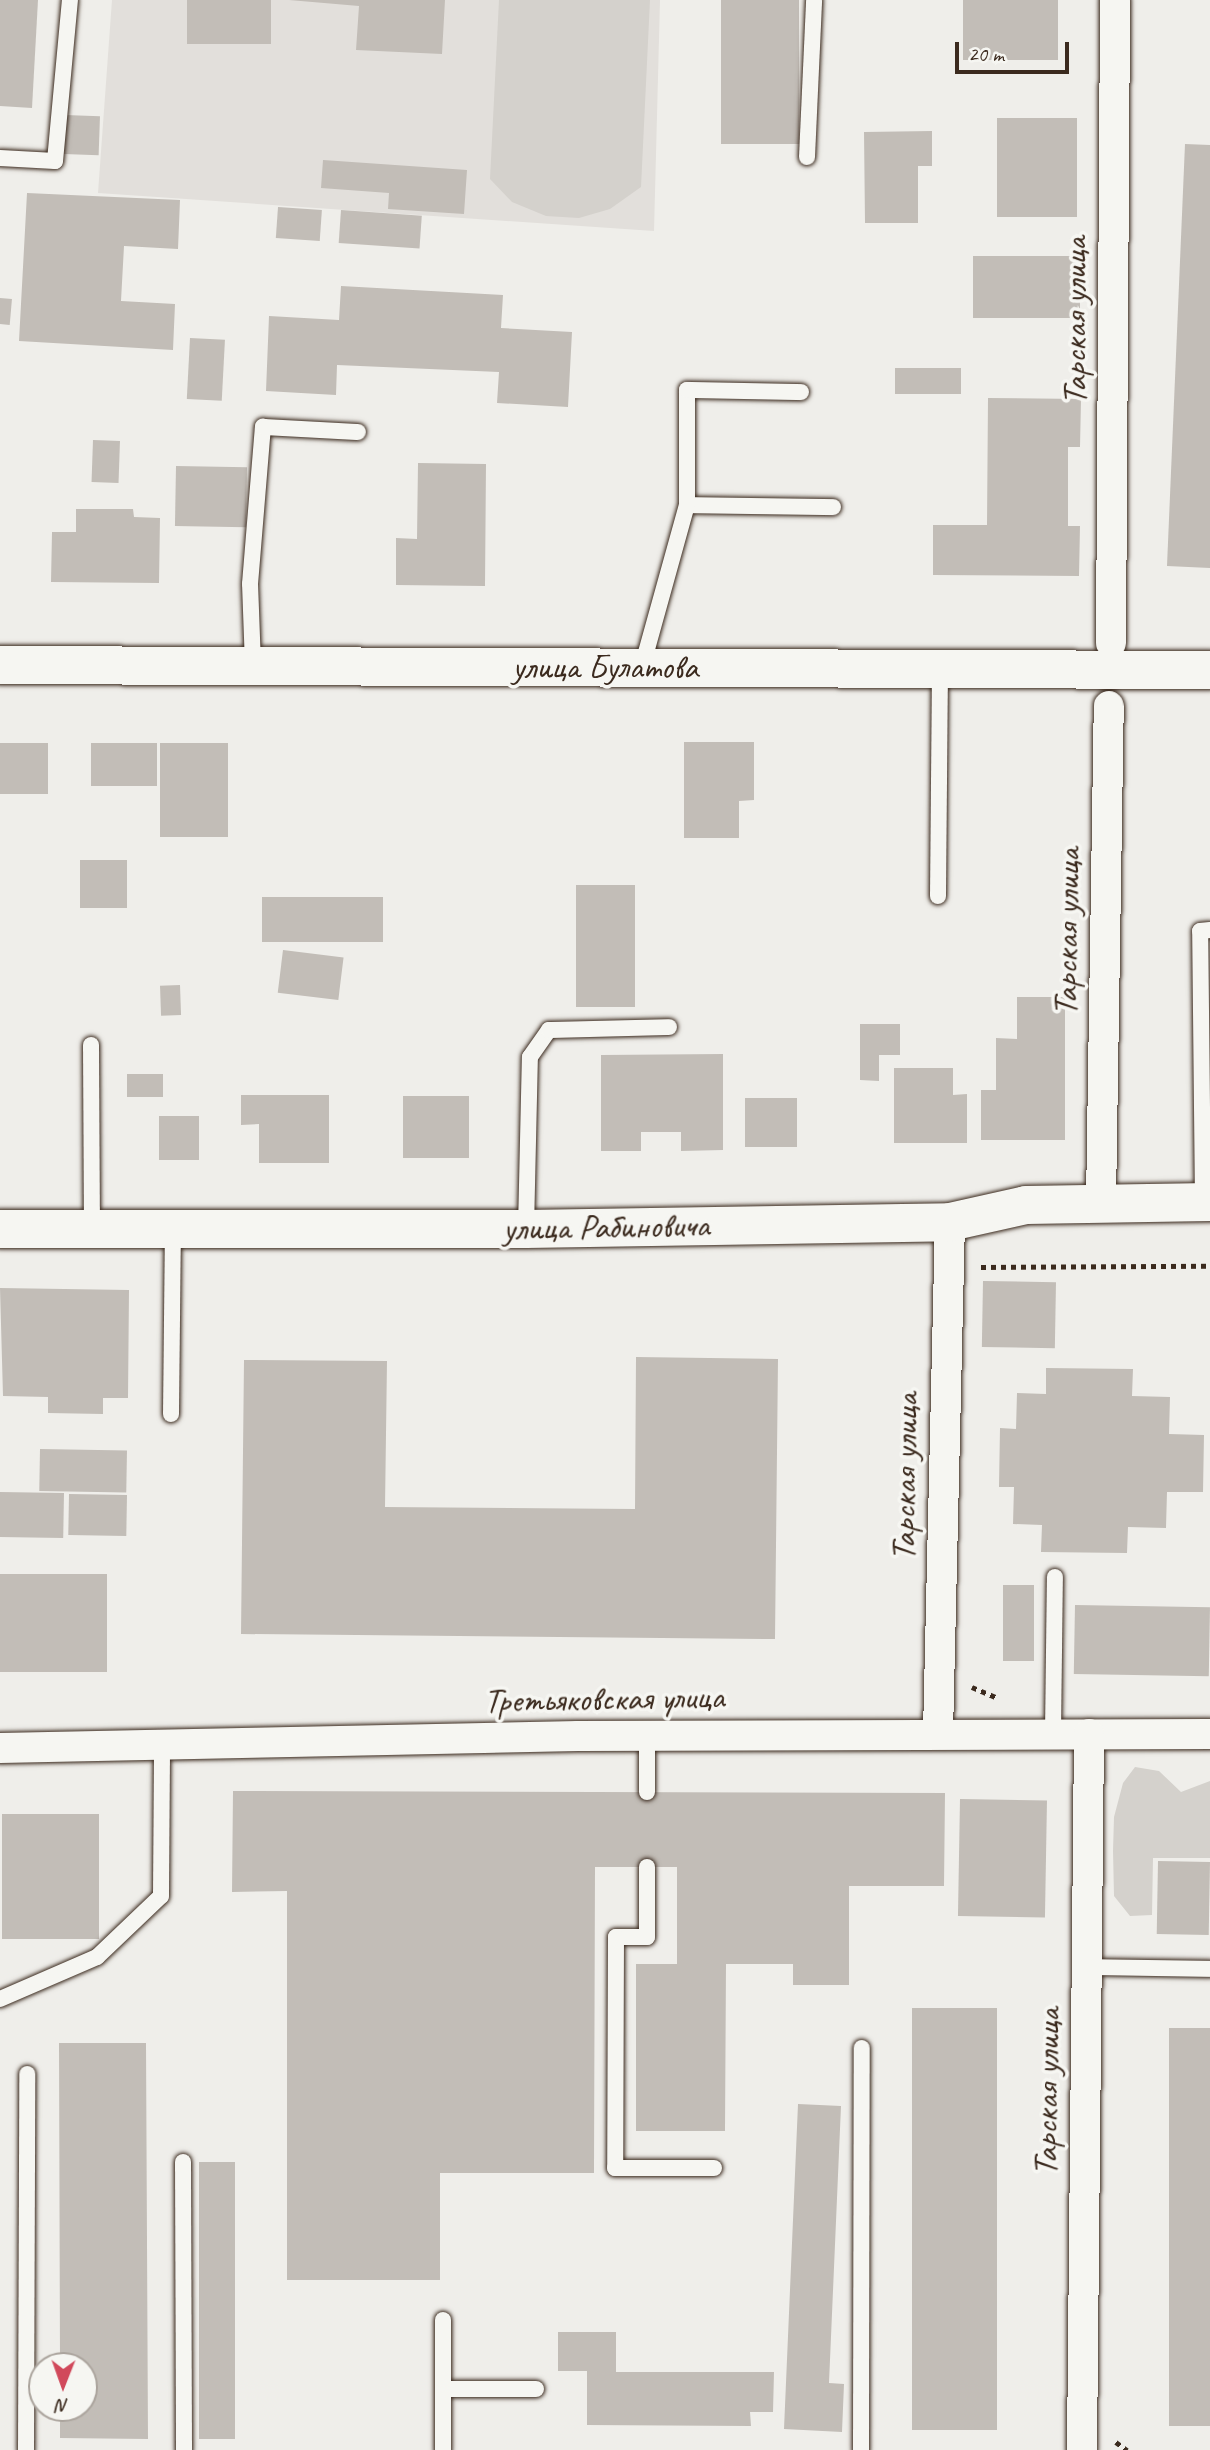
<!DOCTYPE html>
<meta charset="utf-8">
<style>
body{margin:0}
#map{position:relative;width:1210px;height:2450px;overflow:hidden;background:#efeeea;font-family:Caveat,sans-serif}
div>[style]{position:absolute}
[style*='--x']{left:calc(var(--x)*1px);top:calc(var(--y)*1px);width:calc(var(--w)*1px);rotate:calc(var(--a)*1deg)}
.built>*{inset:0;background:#e2dfdb}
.green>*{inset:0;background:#d4d1cc}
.building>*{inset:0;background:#c2bdb7;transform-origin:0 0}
.path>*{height:4.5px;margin-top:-2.25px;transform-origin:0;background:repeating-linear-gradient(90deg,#3b2a1e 0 5px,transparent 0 10px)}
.roads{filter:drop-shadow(0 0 2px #3b2a1e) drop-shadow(0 0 2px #3b2a1e)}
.lane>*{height:16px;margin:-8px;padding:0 8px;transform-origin:8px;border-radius:8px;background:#f6f6f2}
.street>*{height:30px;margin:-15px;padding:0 15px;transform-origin:15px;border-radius:15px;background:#f6f6f2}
.secondary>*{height:38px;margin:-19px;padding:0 19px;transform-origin:19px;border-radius:19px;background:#f6f6f2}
.primary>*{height:38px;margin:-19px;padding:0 19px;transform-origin:19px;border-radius:19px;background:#f6f6f2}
span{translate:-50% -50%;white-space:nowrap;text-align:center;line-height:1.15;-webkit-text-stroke:7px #f6f6f2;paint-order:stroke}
.street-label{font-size:35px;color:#3b2a1e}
.north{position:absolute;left:28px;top:2352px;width:70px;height:70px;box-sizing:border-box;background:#f6f6f2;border:2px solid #aba49d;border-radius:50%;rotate:181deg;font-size:19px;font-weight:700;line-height:28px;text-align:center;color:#3b2a1e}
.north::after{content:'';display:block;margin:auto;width:24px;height:32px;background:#d1495b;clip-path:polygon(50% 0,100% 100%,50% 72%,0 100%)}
.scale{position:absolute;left:955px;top:42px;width:114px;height:32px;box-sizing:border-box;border:4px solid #3b2a1e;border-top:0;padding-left:9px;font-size:21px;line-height:24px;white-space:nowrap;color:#3b2a1e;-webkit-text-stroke:5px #f6f6f2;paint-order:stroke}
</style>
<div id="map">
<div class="built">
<div style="clip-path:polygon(112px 0,660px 0,654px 231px,98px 193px)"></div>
</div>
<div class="green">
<div style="clip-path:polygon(499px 0,650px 0,641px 187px,610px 209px,579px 218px,546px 216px,512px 202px,490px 179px)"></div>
<div style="clip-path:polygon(1135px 1767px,1159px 1771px,1181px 1792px,1210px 1781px,1210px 1858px,1153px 1858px,1152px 1915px,1130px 1916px,1114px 1896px,1113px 1851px,1114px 1817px,1123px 1783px)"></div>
</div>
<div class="building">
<div style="clip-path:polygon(0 0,38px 0,32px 108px,0 106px)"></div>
<div style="left:187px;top:0;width:84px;height:44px"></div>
<div style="clip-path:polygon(289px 0,445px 0,442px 54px,356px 50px,359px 6px)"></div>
<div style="left:721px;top:0;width:78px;height:144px"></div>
<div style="left:963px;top:0;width:95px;height:60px"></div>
<div style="left:65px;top:115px;width:35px;height:39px;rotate:2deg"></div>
<div style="left:997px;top:118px;width:80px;height:99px"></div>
<div style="clip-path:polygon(932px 131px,932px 166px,918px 166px,918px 223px,865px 223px,864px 132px)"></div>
<div style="clip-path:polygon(1185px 144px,1210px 145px,1210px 568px,1167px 566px)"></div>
<div style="clip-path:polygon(323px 160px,467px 170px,464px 214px,388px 209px,389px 193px,321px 188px)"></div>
<div style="clip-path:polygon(27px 193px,180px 200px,178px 249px,124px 246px,121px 301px,175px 304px,173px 350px,19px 341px)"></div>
<div style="left:278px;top:207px;width:44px;height:31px;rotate:4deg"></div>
<div style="left:341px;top:210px;width:81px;height:33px;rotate:4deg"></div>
<div style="left:973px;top:256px;width:107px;height:62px"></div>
<div style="clip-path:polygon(341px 286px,503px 295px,501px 328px,572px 332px,568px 407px,497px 403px,499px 372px,337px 365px,336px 395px,266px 391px,269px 316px,339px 320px)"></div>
<div style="left:0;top:298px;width:12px;height:26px;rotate:5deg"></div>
<div style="left:190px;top:338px;width:35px;height:61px;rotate:3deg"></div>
<div style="left:961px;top:368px;width:26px;height:66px;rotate:90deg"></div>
<div style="clip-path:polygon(988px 398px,1081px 399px,1080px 447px,1068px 447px,1068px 526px,1080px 526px,1079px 576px,933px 575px,933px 525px,987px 525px)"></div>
<div style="left:93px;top:440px;width:27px;height:42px;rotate:2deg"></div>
<div style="clip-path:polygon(418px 463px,486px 464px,485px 586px,396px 585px,396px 538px,417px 539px)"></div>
<div style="left:176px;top:466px;width:71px;height:60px;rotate:1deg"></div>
<div style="clip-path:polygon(76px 509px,133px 509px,134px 517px,160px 518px,159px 583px,51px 582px,52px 532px,76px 532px)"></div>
<div style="clip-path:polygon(684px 742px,754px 742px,754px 800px,739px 801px,739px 838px,684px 838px)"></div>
<div style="left:48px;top:743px;width:51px;height:48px;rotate:90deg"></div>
<div style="left:91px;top:743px;width:66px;height:43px"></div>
<div style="left:160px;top:743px;width:68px;height:94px"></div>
<div style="left:80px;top:860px;width:47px;height:48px"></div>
<div style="left:576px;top:885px;width:59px;height:122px"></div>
<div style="left:262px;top:897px;width:121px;height:45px"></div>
<div style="left:283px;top:950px;width:61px;height:43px;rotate:7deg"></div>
<div style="left:180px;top:985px;width:30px;height:20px;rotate:88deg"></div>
<div style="clip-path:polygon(1017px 997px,1065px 997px,1065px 1140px,981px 1140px,981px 1090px,996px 1090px,996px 1038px,1017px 1039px)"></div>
<div style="clip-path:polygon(860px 1024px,900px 1024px,900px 1055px,879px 1055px,879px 1081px,860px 1080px)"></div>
<div style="clip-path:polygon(723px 1054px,723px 1150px,681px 1151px,681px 1132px,641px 1132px,641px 1151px,601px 1151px,601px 1055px)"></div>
<div style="clip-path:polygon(894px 1068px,953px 1068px,953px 1095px,967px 1094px,967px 1143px,894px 1143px)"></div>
<div style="left:163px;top:1074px;width:23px;height:36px;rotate:90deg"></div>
<div style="clip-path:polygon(241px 1095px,329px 1095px,329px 1163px,259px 1163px,259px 1124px,241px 1125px)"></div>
<div style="left:469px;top:1096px;width:62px;height:66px;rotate:90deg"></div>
<div style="left:797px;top:1098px;width:49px;height:52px;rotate:90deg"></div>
<div style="left:159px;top:1116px;width:40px;height:44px"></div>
<div style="left:983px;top:1281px;width:73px;height:66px;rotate:1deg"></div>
<div style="clip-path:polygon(0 1288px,129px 1290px,128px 1398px,103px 1398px,103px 1414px,48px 1413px,48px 1397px,3px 1396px)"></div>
<div style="clip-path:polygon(636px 1357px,778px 1359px,775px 1639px,241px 1634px,244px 1360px,387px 1361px,385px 1507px,635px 1509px)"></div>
<div style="clip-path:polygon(1046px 1368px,1133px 1369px,1132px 1396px,1170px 1397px,1169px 1434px,1204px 1435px,1203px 1492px,1167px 1492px,1166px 1528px,1128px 1527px,1127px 1553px,1041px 1552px,1042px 1525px,1013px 1524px,1014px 1487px,999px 1487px,1000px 1428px,1016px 1429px,1017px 1393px,1046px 1394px)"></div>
<div style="left:40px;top:1449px;width:87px;height:42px;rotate:1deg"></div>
<div style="left:0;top:1492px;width:64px;height:45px;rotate:1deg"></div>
<div style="left:69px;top:1494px;width:58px;height:41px;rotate:1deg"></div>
<div style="left:0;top:1574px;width:107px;height:98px"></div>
<div style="left:1003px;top:1585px;width:31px;height:76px"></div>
<div style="left:1075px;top:1605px;width:135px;height:69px;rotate:1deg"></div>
<div style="clip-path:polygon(233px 1791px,945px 1793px,944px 1886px,849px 1886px,849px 1985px,793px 1985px,793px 1964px,726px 1964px,725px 2131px,636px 2131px,636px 1964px,677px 1964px,677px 1867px,595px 1867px,594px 2173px,440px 2173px,440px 2280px,287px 2280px,287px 1891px,232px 1892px)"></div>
<div style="left:960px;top:1799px;width:87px;height:117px;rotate:1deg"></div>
<div style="left:2px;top:1814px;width:97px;height:125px"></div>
<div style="left:1158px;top:1861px;width:52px;height:73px;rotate:1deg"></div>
<div style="left:912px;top:2008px;width:85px;height:422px"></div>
<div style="left:1169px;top:2028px;width:41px;height:398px"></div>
<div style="clip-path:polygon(59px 2043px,146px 2043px,148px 2439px,60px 2438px,60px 2408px,84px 2408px,84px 2366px,60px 2366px)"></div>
<div style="clip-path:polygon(798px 2104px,841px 2106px,829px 2383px,844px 2384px,842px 2432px,784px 2429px)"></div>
<div style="left:199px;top:2162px;width:36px;height:277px"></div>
<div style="clip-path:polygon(558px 2332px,616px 2332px,616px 2372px,774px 2372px,773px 2412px,750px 2412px,751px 2426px,587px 2425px,587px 2371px,558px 2371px)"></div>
</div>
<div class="path">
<div style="--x:981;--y:1267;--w:229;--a:-0.3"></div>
<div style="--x:972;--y:1687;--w:26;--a:23"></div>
<div style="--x:1116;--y:2442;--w:14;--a:36"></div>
</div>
<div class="roads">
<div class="lane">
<div style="--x:807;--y:157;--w:157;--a:-87.4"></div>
<div style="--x:0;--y:158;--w:55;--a:3.1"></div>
<div style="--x:55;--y:161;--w:162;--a:-84.7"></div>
<div style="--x:687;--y:505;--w:146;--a:0.8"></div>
<div style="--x:253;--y:665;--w:81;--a:-92.1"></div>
<div style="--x:250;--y:584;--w:158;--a:-85.3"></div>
<div style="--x:263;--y:427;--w:95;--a:3"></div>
<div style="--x:642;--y:667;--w:168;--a:-74.5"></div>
<div style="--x:687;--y:505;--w:115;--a:-90"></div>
<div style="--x:687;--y:390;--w:114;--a:1"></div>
<div style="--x:938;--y:896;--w:227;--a:-89.5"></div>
<div style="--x:91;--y:1045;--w:184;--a:89.7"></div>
<div style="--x:1203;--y:1202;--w:271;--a:-90.6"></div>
<div style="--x:1200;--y:931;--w:10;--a:-6"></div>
<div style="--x:526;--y:1229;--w:172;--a:-88.7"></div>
<div style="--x:530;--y:1057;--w:33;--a:-55"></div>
<div style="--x:549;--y:1030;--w:120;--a:-1.4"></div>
<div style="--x:171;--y:1414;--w:184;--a:-89.4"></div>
<div style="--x:1053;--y:1733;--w:156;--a:-89.3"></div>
<div style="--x:647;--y:1792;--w:56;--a:-90"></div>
<div style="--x:647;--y:1867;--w:70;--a:90"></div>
<div style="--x:647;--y:1937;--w:31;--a:180"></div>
<div style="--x:616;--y:1937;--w:231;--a:90.2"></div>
<div style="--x:615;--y:2168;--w:99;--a:0"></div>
<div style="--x:1086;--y:1967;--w:124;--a:0.9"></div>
<div style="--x:0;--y:1999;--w:106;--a:-23.4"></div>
<div style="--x:97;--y:1957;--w:88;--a:-43.6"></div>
<div style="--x:161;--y:1896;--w:148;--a:-89.6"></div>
<div style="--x:183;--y:2162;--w:288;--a:89.8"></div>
<div style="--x:443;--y:2389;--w:93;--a:0"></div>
<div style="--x:26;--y:2450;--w:376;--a:-89.8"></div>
<div style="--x:443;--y:2450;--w:130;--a:-90"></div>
<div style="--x:861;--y:2450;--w:402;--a:-89.9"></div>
</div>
<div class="street">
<div style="--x:1111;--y:643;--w:643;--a:-89.64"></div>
<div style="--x:1101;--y:1202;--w:496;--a:-89.1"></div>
<div style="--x:938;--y:1734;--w:512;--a:-88.66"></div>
<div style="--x:0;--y:1748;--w:578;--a:-1.19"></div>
<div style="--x:578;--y:1736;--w:632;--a:-0.18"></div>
<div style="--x:1082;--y:2450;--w:716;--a:-89.44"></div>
</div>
<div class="secondary">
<div style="--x:0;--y:1229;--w:526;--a:0"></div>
<div style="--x:526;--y:1229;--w:424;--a:-0.9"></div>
<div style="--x:950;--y:1222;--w:78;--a:-12.6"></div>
<div style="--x:1026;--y:1205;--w:184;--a:-0.9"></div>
</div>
<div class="primary">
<div style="--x:0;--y:665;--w:1210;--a:0.24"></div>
</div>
</div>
<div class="street-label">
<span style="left:1075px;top:321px;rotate:-90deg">Тарская улица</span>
<span style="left:605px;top:667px">улица Булатова</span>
<span style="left:1067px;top:932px;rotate:-89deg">Тарская улица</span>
<span style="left:606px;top:1227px;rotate:-1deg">улица Рабиновича</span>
<span style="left:905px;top:1477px;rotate:-89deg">Тарская улица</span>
<span style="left:604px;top:1699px;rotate:-1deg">Третьяковская улица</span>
<span style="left:1047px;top:2092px;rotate:-89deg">Тарская улица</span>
</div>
<div class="north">N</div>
<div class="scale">20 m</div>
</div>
